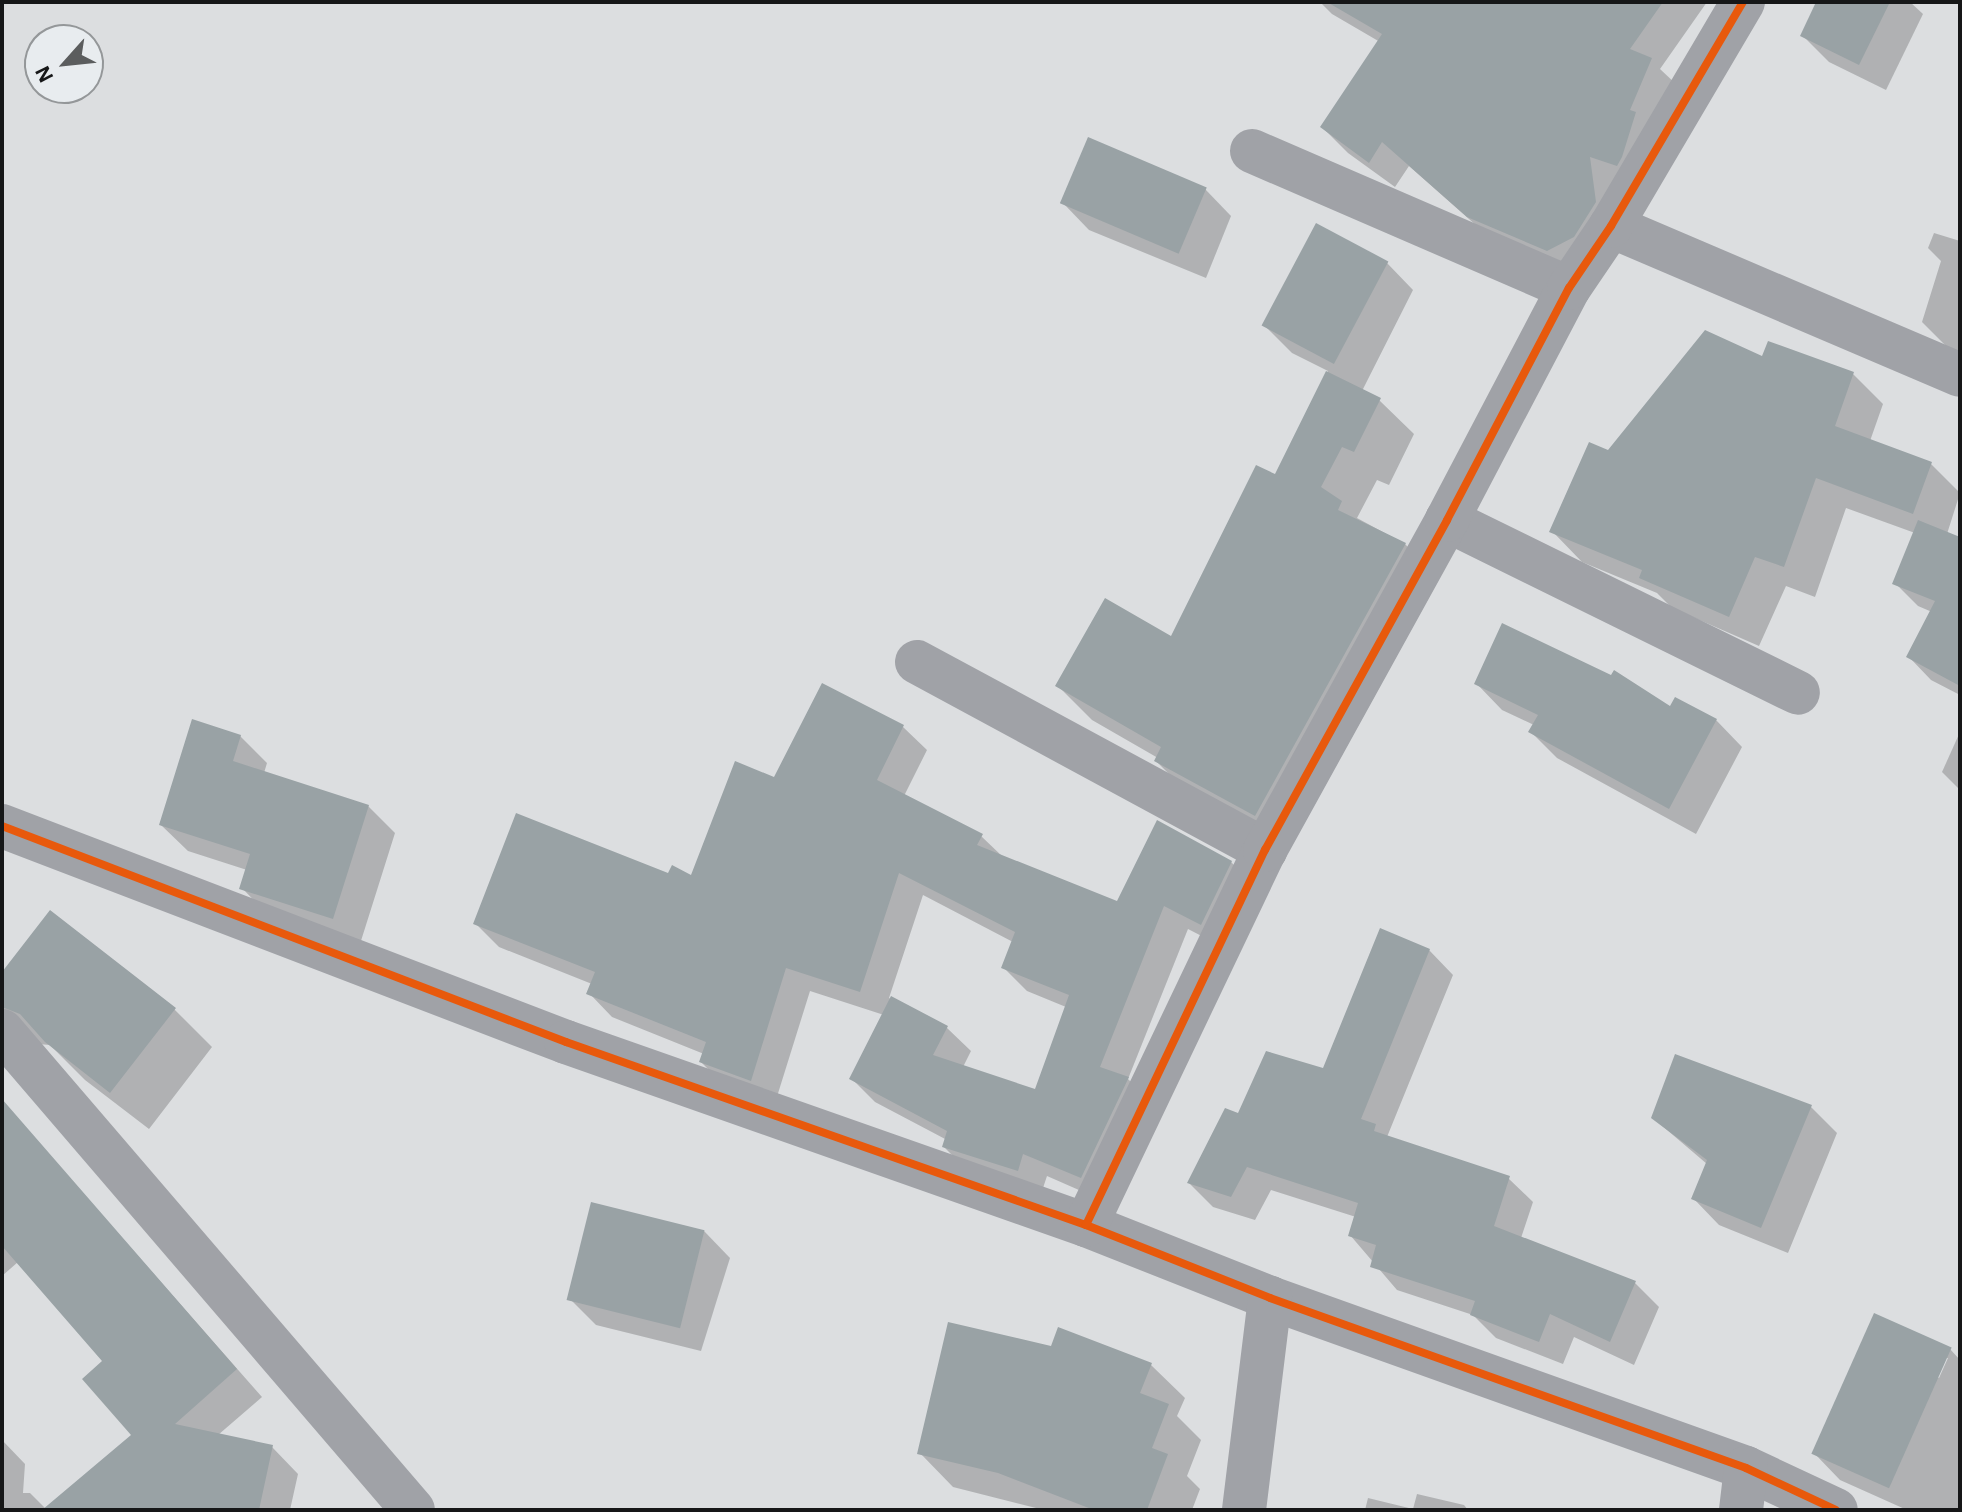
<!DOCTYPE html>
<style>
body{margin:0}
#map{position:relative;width:1962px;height:1512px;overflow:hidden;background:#dcdee0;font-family:"Alegreya Sans",sans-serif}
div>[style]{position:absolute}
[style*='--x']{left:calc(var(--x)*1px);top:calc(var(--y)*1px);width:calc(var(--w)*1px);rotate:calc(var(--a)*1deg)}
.shadow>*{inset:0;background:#0003}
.building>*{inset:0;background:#99a2a5;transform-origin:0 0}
.minor>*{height:44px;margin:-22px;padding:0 22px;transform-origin:22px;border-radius:22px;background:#a0a2a7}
.cycleway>*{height:8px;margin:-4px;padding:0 4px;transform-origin:4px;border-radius:4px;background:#e8590c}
span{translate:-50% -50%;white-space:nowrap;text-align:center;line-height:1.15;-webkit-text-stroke:8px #e8ecef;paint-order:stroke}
.frame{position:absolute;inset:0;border:4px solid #161718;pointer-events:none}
.north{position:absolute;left:24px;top:24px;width:80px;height:80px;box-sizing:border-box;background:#e8ecef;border:2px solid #949799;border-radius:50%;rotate:243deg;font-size:22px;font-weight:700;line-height:32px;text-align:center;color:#161718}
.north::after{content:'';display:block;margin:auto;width:28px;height:36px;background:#5b5d5e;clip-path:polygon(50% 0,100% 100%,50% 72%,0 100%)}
</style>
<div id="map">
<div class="shadow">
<div style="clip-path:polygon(1320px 2px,1707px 2px,1660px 69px,1677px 85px,1574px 276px,1495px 242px,1409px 166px,1395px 187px,1348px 153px,1322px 127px,1380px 42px,1332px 14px)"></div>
<div style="clip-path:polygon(1818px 2px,1910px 2px,1923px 14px,1886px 90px,1829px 62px,1802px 35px)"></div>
<div style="clip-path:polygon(1205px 189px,1231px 216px,1206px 278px,1089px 230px,1063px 203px)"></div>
<div style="clip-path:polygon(1934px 233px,1960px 241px,1960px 351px,1948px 348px,1922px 322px,1941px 261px,1928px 248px)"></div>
<div style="clip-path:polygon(1387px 263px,1413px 290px,1362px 391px,1379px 400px,1414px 434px,1389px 485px,1377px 480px,1357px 518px,1405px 544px,1439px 579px,1290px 849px,1191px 796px,1156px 761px,1158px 758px,1092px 720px,1057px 685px,1172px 639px,1276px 477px,1328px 371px,1292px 353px,1266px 327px)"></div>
<div style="clip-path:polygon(1763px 359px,1853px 374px,1883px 404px,1870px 441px,1930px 463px,1960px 493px,1947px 534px,1960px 539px,1960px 695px,1931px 680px,1909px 657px,1932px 612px,1918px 606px,1895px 583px,1915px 533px,1846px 508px,1815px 597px,1786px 586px,1759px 646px,1672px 608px,1657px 593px,1582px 562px,1552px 531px,1609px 452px)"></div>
<div style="clip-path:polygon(1476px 683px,1671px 709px,1716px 720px,1742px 747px,1696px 834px,1557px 758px,1530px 731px,1534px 725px,1502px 710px)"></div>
<div style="clip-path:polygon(evenodd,903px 727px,927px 750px,904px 796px,981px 836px,1003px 857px,1118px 903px,1231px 862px,1255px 886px,1225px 948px,1188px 929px,1128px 1079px,1151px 1102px,1104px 1201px,1047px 1176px,1041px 1194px,968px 1171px,944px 1147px,947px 1140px,875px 1102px,852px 1079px,884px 1015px,810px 991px,775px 1103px,725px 1086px,701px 1062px,704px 1054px,612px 1017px,589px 993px,592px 984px,499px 947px,476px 924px,669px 876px,692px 878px,775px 780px,903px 727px,923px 895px,1013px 942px,1003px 967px,1027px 991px,1066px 1007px,1037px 1091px,963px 1067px,971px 1051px,947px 1028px,889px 998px,923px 895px)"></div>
<div style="clip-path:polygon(1960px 732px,1960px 790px,1942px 772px)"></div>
<div style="clip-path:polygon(240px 736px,267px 763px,264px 773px,368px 806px,395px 833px,360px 944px,268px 915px,242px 888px,247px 870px,188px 851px,161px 825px)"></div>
<div style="clip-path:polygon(1429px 950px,1453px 975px,1387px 1137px,1508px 1178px,1533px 1202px,1521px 1238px,1635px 1283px,1659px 1307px,1634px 1365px,1574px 1337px,1563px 1364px,1496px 1338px,1473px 1315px,1397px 1290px,1350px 1235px,1356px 1217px,1271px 1190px,1255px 1220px,1213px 1207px,1189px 1183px,1239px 1115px,1324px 1071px)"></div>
<div style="clip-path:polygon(2px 975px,174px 1009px,212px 1047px,149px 1129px,85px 1080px,50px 1045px,38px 1044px,2px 1010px)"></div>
<div style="clip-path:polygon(1811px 1107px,1837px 1133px,1788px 1253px,1719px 1225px,1693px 1198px,1707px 1164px,1653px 1118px)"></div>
<div style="clip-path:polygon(13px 1114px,262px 1397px,218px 1435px,272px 1447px,298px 1474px,290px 1510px,87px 1510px,142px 1445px,105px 1361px,18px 1262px,2px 1276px,2px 1125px)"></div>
<div style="clip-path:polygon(704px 1231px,730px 1258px,701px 1351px,596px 1325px,570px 1299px)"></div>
<div style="clip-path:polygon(1052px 1348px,1151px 1365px,1185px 1398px,1177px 1416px,1201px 1440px,1187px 1476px,1200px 1489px,1192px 1510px,1044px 1510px,953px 1487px,920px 1453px)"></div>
<div style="clip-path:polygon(evenodd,1950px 1349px,1960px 1360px,1960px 1510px,1907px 1510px,1840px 1480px,1814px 1453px,1950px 1349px,1944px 1358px,1948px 1358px,1939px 1378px,1936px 1376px,1944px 1358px)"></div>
<div style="clip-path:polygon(2px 1440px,25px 1464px,23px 1493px,30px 1493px,47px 1510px,2px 1510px)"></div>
<div style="clip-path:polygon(1417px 1494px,1464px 1505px,1468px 1510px,1365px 1510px,1368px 1498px,1413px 1509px)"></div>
</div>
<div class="building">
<div style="clip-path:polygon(1327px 2px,1663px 2px,1630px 49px,1652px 58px,1630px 110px,1636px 112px,1622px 157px,1617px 166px,1590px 157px,1596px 202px,1574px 237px,1547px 251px,1467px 217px,1382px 142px,1369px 163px,1320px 127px,1382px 34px)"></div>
<div style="clip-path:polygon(1816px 2px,1890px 2px,1859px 65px,1800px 36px)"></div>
<div style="left:1088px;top:137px;width:129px;height:72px;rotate:23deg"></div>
<div style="left:1316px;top:223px;width:82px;height:116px;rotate:28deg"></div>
<div style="clip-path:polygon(1705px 330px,1762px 356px,1768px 341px,1854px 372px,1835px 426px,1932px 462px,1913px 514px,1816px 478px,1784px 567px,1755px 557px,1729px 617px,1639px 578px,1642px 570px,1549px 532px,1589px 442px,1608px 450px)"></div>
<div style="clip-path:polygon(1326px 371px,1381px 398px,1354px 452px,1342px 447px,1321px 487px,1342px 501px,1338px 510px,1406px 543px,1255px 816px,1154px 761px,1161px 747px,1055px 686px,1105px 598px,1171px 636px,1256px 465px,1275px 474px)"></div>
<div style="clip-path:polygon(1918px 520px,1960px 537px,1960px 686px,1906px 657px,1935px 601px,1892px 584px)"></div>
<div style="clip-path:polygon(1502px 623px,1611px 675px,1614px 670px,1670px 706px,1675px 697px,1717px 719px,1669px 809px,1528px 732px,1538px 715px,1474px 684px)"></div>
<div style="clip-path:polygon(822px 683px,904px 725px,877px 780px,983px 834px,977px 845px,1117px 901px,1157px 820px,1232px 861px,1201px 925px,1164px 906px,1100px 1067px,1129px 1077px,1081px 1178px,1023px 1154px,1018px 1171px,942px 1147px,947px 1131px,849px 1079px,891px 996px,948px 1026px,933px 1055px,1035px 1089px,1069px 995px,1001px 968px,1015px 932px,899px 873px,860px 992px,786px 968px,751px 1081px,699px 1062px,706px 1042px,586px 994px,595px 972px,473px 924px,516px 813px,668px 873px,672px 865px,691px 875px,735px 761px,774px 777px)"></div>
<div style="clip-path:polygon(192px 719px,241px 735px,233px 761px,369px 805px,333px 919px,239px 889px,250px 854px,159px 825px)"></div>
<div style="clip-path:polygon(50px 910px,176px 1008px,110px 1093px,45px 1042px,20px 1014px,2px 1007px,2px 972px)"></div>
<div style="clip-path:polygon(1380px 928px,1430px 949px,1361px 1119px,1376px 1124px,1374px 1131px,1510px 1176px,1494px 1226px,1636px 1281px,1610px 1342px,1550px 1314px,1539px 1342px,1470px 1315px,1475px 1301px,1370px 1267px,1376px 1245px,1348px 1236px,1358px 1203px,1247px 1167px,1231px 1197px,1187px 1183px,1225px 1108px,1238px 1113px,1266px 1051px,1323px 1068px)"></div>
<div style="clip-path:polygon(1675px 1054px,1812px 1105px,1761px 1228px,1691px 1199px,1707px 1160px,1651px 1118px)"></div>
<div style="clip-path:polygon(2px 1099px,237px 1369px,175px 1424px,273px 1445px,259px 1510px,42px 1510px,131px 1435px,82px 1379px,102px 1361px,2px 1246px)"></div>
<div style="left:591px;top:1202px;width:117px;height:101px;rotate:14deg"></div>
<div style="left:1874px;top:1313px;width:85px;height:154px;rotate:24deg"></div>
<div style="clip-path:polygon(948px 1322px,1051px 1346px,1058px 1327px,1152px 1363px,1140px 1393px,1169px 1404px,1152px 1448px,1168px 1454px,1147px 1510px,1094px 1510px,998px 1473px,917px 1454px)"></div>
</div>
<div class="minor">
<div style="--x:1252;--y:151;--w:345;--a:23.4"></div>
<div style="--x:1611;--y:226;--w:379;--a:23.1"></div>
<div style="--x:1447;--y:520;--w:391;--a:26.2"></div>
<div style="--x:917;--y:662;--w:396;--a:28.4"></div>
<div style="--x:2;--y:826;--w:604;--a:20.96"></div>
<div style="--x:566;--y:1042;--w:551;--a:19.39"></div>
<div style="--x:1086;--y:1225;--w:198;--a:21.6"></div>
<div style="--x:1270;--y:1298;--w:505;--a:19.65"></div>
<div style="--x:1746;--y:1468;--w:99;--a:25"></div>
<div style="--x:2;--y:1031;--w:631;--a:49.37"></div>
<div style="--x:1086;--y:1225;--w:416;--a:-64.5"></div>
<div style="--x:1265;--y:850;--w:377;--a:-61.1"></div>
<div style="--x:1447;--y:520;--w:262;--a:-62.3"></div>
<div style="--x:1569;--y:288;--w:75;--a:-55.9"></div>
<div style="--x:1611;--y:226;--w:260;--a:-59.5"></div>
<div style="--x:1244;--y:1510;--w:214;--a:-83"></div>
<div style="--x:1741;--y:1510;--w:42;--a:-83.2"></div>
</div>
<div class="cycleway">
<div style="--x:2;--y:826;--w:604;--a:20.96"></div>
<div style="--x:566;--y:1042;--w:551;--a:19.39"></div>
<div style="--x:1086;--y:1225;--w:198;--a:21.6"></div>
<div style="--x:1270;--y:1298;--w:505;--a:19.65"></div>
<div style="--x:1746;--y:1468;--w:99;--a:25"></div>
<div style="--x:1086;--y:1225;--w:416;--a:-64.5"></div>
<div style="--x:1265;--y:850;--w:377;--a:-61.1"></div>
<div style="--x:1447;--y:520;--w:262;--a:-62.3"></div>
<div style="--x:1569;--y:288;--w:75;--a:-55.9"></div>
<div style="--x:1611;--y:226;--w:260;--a:-59.5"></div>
</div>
<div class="frame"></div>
<div class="north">N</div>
</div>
